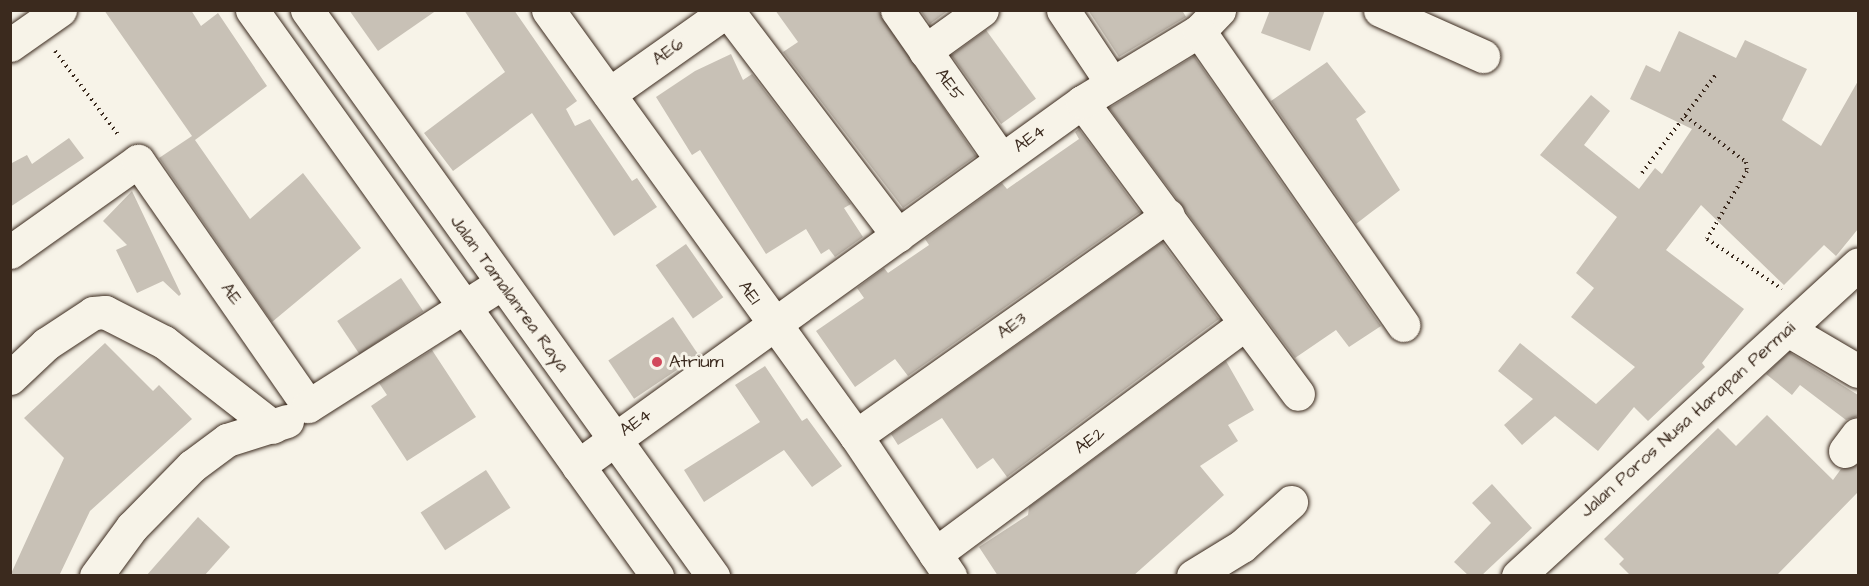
<!DOCTYPE html>
<style>
body{margin:0}
#map{position:relative;width:1869px;height:586px;overflow:hidden;background:#f7f3e8;font-family:"Architects Daughter",sans-serif}
div>[style]{position:absolute}
[style*='--x']{left:calc(var(--x)*1px);top:calc(var(--y)*1px);width:calc(var(--w)*1px);rotate:calc(var(--a)*1deg)}
.building>*{inset:0;background:#c8c1b6;transform-origin:0 0}
.path>*{height:4px;margin-top:-2px;transform-origin:0;background:repeating-linear-gradient(90deg,#3b2a1e 0 1.5px,transparent 0 6px)}
.roads{filter:drop-shadow(0 0 2px #3b2a1e) drop-shadow(0 0 2px #3b2a1e)}
.minor>*{height:33px;margin:-16.5px;padding:0 16.5px;transform-origin:16.5px;border-radius:16.5px;background:#f7f3e8}
.primary>*{height:33px;margin:-16.5px;padding:0 16.5px;transform-origin:16.5px;border-radius:16.5px;background:#f7f3e8}
.dots>*{width:16px;height:16px;translate:-50% -50%;box-sizing:border-box;border:3px solid #f7f3e8;border-radius:50%}
span{translate:-50% -50%;white-space:nowrap;text-align:center;line-height:1.15;-webkit-text-stroke:6px #f7f3e8;paint-order:stroke}
.street-label{font-size:18px;color:#3b2a1e}
.poi-label{font-size:18px;color:#3b2a1e}
.left{translate:0 -50%;text-align:left}
.frame{position:absolute;inset:0;border:12px solid #3b2a1e;pointer-events:none}
</style>
<div id="map">
<div class="building">
<div style="clip-path:polygon(104px 10px,191px 10px,201px 26px,218px 13px,267px 86px,195px 140px,250px 219px,303px 173px,361px 248px,272px 322px,159px 158px,192px 136px)"></div>
<div style="clip-path:polygon(349px 10px,437px 10px,378px 51px)"></div>
<div style="clip-path:polygon(464px 10px,514px 10px,577px 101px,566px 109px,575px 126px,590px 119px,632px 181px,637px 178px,657px 207px,614px 236px,532px 113px,453px 171px,424px 133px,505px 72px)"></div>
<div style="clip-path:polygon(775px 10px,878px 10px,976px 156px,903px 208px,783px 52px,798px 42px)"></div>
<div style="clip-path:polygon(920px 10px,949px 10px,930px 24px)"></div>
<div style="clip-path:polygon(1088px 10px,1182px 10px,1186px 17px,1119px 57px)"></div>
<div style="clip-path:polygon(1270px 10px,1325px 10px,1310px 51px,1261px 33px)"></div>
<div style="left:986px;top:30px;width:85px;height:43px;rotate:54deg"></div>
<div style="clip-path:polygon(1679px 31px,1736px 58px,1745px 40px,1807px 69px,1782px 120px,1821px 146px,1858px 81px,1858px 229px,1836px 256px,1824px 245px,1784px 285px,1701px 205px,1666px 250px,1744px 309px,1702px 363px,1705px 367px,1648px 421px,1634px 407px,1598px 451px,1555px 416px,1522px 445px,1504px 425px,1533px 399px,1498px 371px,1520px 343px,1596px 404px,1635px 367px,1571px 317px,1594px 288px,1576px 273px,1617px 217px,1540px 155px,1591px 95px,1610px 111px,1584px 145px,1639px 189px,1655px 168px,1662px 174px,1692px 129px,1630px 99px,1646px 65px,1660px 72px)"></div>
<div style="clip-path:polygon(731px 54px,743px 80px,752px 74px,851px 204px,844px 208px,863px 237px,835px 257px,829px 249px,821px 254px,806px 229px,766px 254px,700px 150px,692px 155px,656px 97px,695px 71px)"></div>
<div style="clip-path:polygon(1194px 56px,1381px 326px,1349px 347px,1336px 330px,1295px 358px,1109px 108px)"></div>
<div style="clip-path:polygon(1327px 62px,1366px 112px,1356px 119px,1400px 190px,1356px 224px,1271px 101px)"></div>
<div style="clip-path:polygon(1079px 129px,1140px 212px,908px 376px,895px 359px,855px 387px,816px 331px,864px 298px,857px 288px,884px 268px,888px 273px,929px 245px,925px 239px,1002px 183px,1007px 189px,1079px 139px,1075px 132px)"></div>
<div style="clip-path:polygon(69px 138px,84px 158px,10px 207px,10px 164px,27px 155px,32px 164px)"></div>
<div style="clip-path:polygon(132px 191px,181px 294px,179px 296px,163px 281px,137px 293px,116px 250px,127px 245px,103px 221px)"></div>
<div style="clip-path:polygon(1162px 242px,1219px 319px,1007px 477px,993px 458px,977px 469px,942px 418px,898px 445px,891px 434px)"></div>
<div style="left:686px;top:244px;width:65px;height:37px;rotate:55deg"></div>
<div style="left:401px;top:278px;width:40px;height:77px;rotate:56deg"></div>
<div style="left:673px;top:317px;width:46px;height:78px;rotate:56deg"></div>
<div style="clip-path:polygon(105px 343px,153px 391px,159px 385px,192px 419px,90px 511px,59px 576px,10px 576px,64px 458px,24px 418px)"></div>
<div style="clip-path:polygon(432px 350px,476px 417px,407px 461px,371px 406px,387px 395px,379px 383px)"></div>
<div style="clip-path:polygon(1789px 352px,1858px 395px,1858px 416px,1846px 420px,1800px 385px,1792px 395px,1766px 374px)"></div>
<div style="clip-path:polygon(1226px 361px,1254px 410px,1228px 425px,1238px 441px,1200px 466px,1224px 495px,1133px 576px,998px 576px,979px 547px,1028px 515px,1029px 507px)"></div>
<div style="clip-path:polygon(765px 366px,802px 421px,807px 418px,842px 466px,812px 487px,784px 450px,704px 502px,684px 470px,760px 422px,735px 385px)"></div>
<div style="clip-path:polygon(1767px 415px,1833px 480px,1841px 469px,1858px 464px,1858px 492px,1776px 576px,1631px 576px,1619px 564px,1624px 559px,1604px 539px,1718px 428px,1736px 446px)"></div>
<div style="left:486px;top:470px;width:45px;height:78px;rotate:57deg"></div>
<div style="clip-path:polygon(1492px 484px,1532px 528px,1481px 576px,1469px 576px,1454px 562px,1491px 523px,1472px 503px)"></div>
<div style="clip-path:polygon(198px 517px,230px 547px,204px 576px,146px 576px)"></div>
</div>
<div class="path">
<div style="--x:55;--y:51;--w:106;--a:53"></div>
<div style="--x:1685;--y:116;--w:76;--a:37"></div>
<div style="--x:1746;--y:162;--w:9;--a:84"></div>
<div style="--x:1747;--y:171;--w:79;--a:120.5"></div>
<div style="--x:1707;--y:239;--w:90;--a:33.7"></div>
<div style="--x:1642;--y:173;--w:125;--a:-53.1"></div>
</div>
<div class="roads">
<div class="minor">
<div style="--x:548;--y:10;--w:526;--a:54.13"></div>
<div style="--x:856;--y:436;--w:169;--a:56.1"></div>
<div style="--x:727;--y:10;--w:283;--a:52.8"></div>
<div style="--x:897;--y:10;--w:182;--a:55.1"></div>
<div style="--x:1063;--y:10;--w:87;--a:56.3"></div>
<div style="--x:1380;--y:10;--w:113;--a:24.1"></div>
<div style="--x:1199;--y:31;--w:29;--a:-46"></div>
<div style="--x:10;--y:45;--w:61;--a:-35"></div>
<div style="--x:925;--y:51;--w:70;--a:-35.7"></div>
<div style="--x:609;--y:94;--w:146;--a:-35.2"></div>
<div style="--x:1082;--y:102;--w:363;--a:53.5"></div>
<div style="--x:10;--y:252;--w:157;--a:-35.4"></div>
<div style="--x:138;--y:161;--w:298;--a:55.2"></div>
<div style="--x:308;--y:406;--w:227;--a:-32.4"></div>
<div style="--x:1788;--y:330;--w:81;--a:30.4"></div>
<div style="--x:10;--y:378;--w:50;--a:-43.4"></div>
<div style="--x:46;--y:344;--w:56;--a:-33.4"></div>
<div style="--x:93;--y:313;--w:12;--a:-5"></div>
<div style="--x:105;--y:312;--w:66;--a:27"></div>
<div style="--x:164;--y:342;--w:138;--a:37.9"></div>
<div style="--x:856;--y:436;--w:382;--a:-35.3"></div>
<div style="--x:1845;--y:451;--w:21;--a:-53"></div>
<div style="--x:578;--y:466;--w:622;--a:-35.84"></div>
<div style="--x:1082;--y:102;--w:137;--a:-31.3"></div>
<div style="--x:1199;--y:31;--w:358;--a:55.2"></div>
<div style="--x:935;--y:554;--w:384;--a:-36.6"></div>
<div style="--x:96;--y:576;--w:61;--a:-53.7"></div>
<div style="--x:132;--y:527;--w:86;--a:-45.5"></div>
<div style="--x:192;--y:466;--w:44;--a:-36.6"></div>
<div style="--x:227;--y:440;--w:63;--a:-17.6"></div>
<div style="--x:1193;--y:576;--w:57;--a:-31.5"></div>
<div style="--x:1242;--y:546;--w:66;--a:-41.9"></div>
<div style="--x:1518;--y:576;--w:461;--a:-42.5"></div>
</div>
<div class="primary">
<div style="--x:252;--y:10;--w:696;--a:54.41"></div>
<div style="--x:307;--y:10;--w:697;--a:54.35"></div>
</div>
</div>
<div class="dots">
<div style="left:657px;top:362px;background:#d1495b"></div>
</div>
<div class="street-label">
<span style="left:668px;top:52px;rotate:-35deg">AE6</span>
<span style="left:949px;top:85px;rotate:55deg">AE5</span>
<span style="left:1030px;top:139px;rotate:-35deg">AE4</span>
<span style="left:749px;top:293px;rotate:55deg">AE1</span>
<span style="left:231px;top:294px;rotate:55deg">AE</span>
<span style="left:509px;top:294px;rotate:54deg">Jalan Tamalanrea Raya</span>
<span style="left:1012px;top:326px;rotate:-35deg">AE3</span>
<span style="left:1688px;top:420px;rotate:-42deg">Jalan Poros Nusa Harapan Permai</span>
<span style="left:636px;top:423px;rotate:-35deg">AE4</span>
<span style="left:1090px;top:441px;rotate:-36deg">AE2</span>
</div>
<div class="poi-label">
<span class="left" style="left:669px;top:362px">Atrium</span>
</div>
<div class="frame"></div>
</div>
